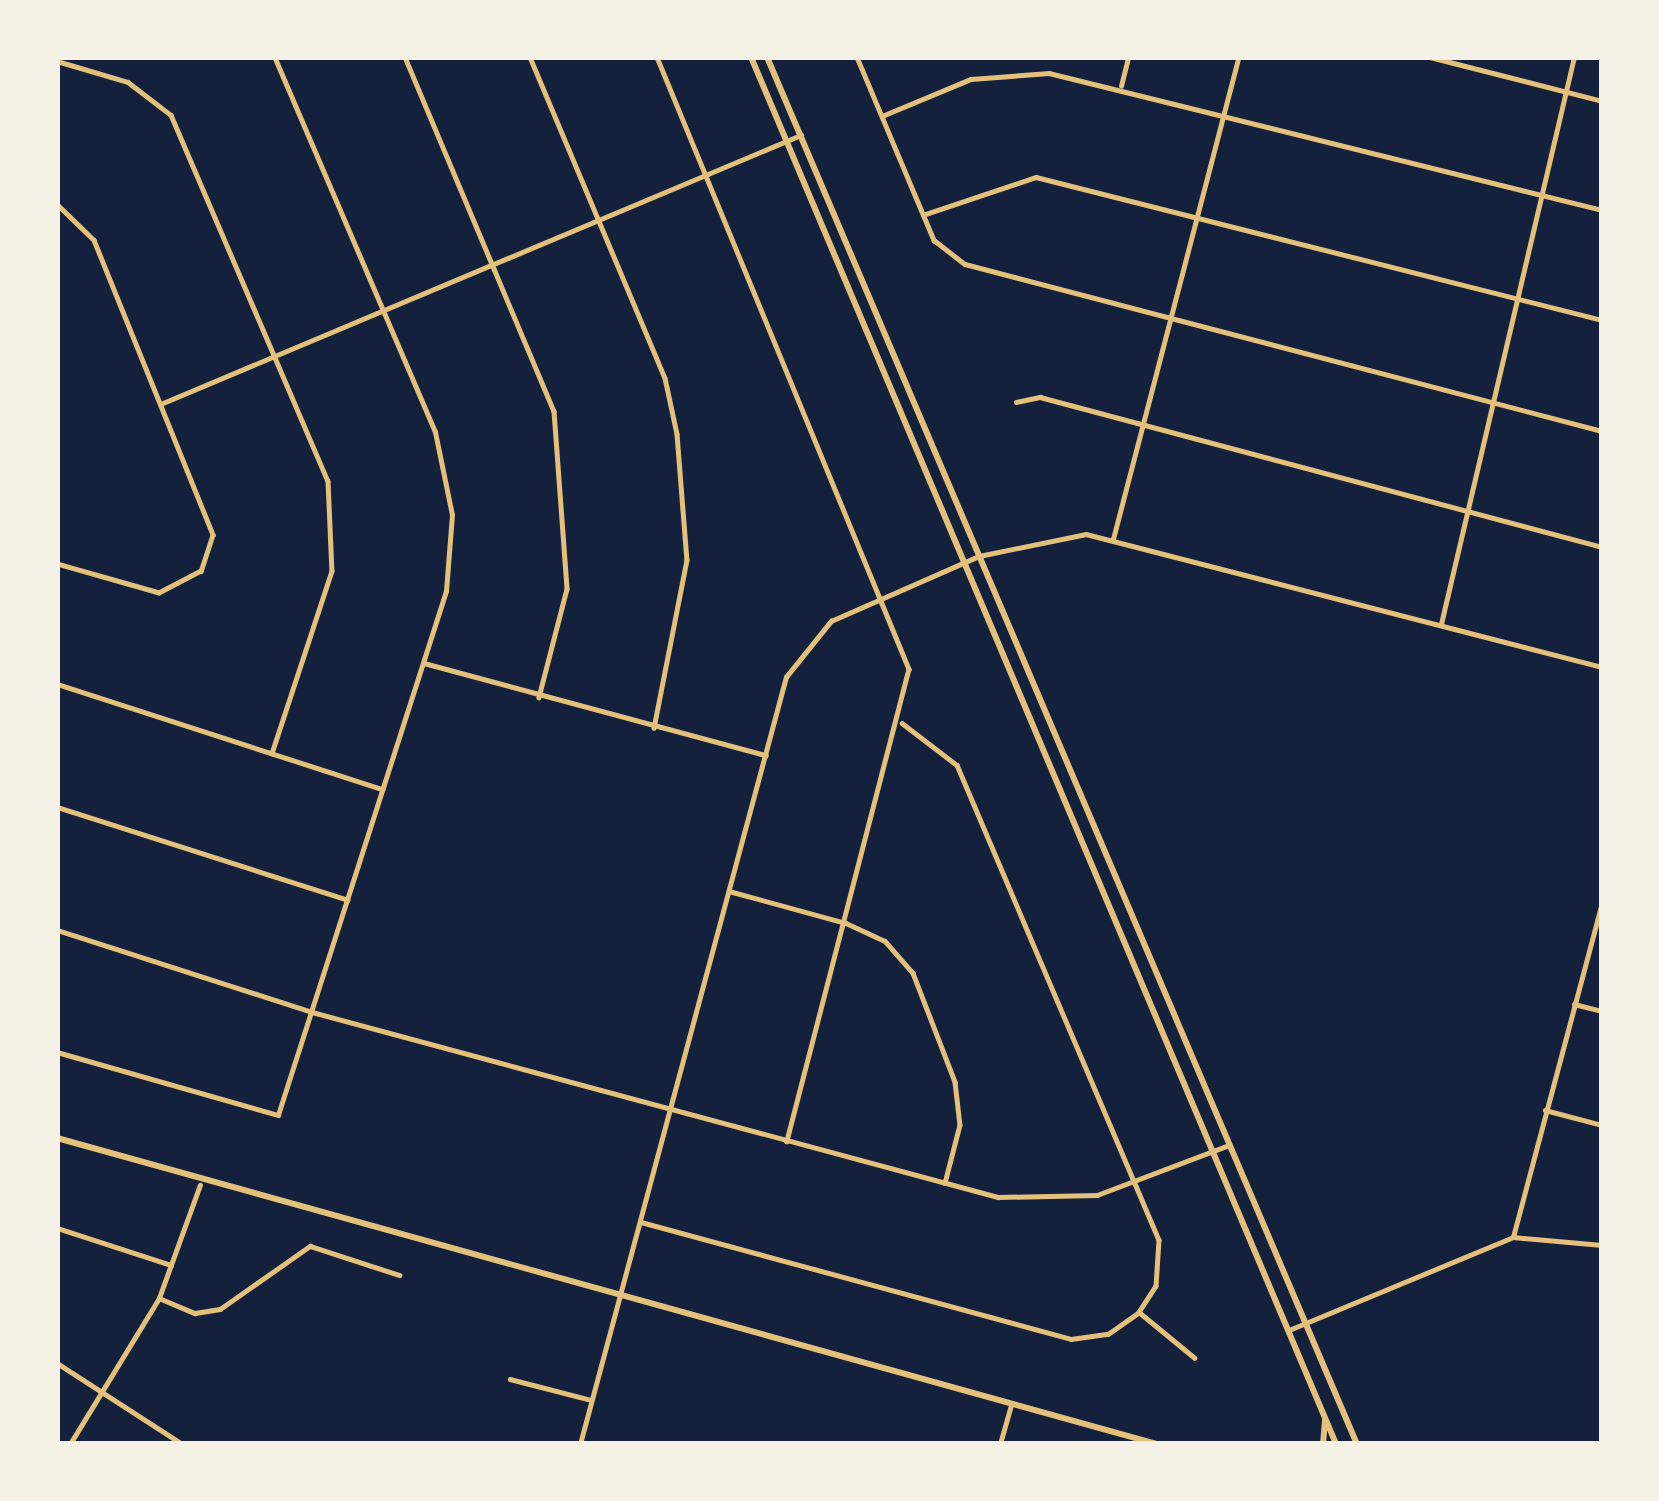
<!DOCTYPE html>
<style>
body{margin:0}
#map{position:relative;width:1659px;height:1501px;overflow:hidden;background:#14213d;font-family:"Noto Sans",sans-serif}
div>[style]{position:absolute}
[style*='--x']{left:calc(var(--x)*1px);top:calc(var(--y)*1px);width:calc(var(--w)*1px);rotate:calc(var(--a)*1deg)}
.minor>*{height:4.5px;margin:-2.25px;padding:0 2.25px;transform-origin:2.25px;border-radius:2.25px;background:#e5c07b}
.tertiary>*{height:4.5px;margin:-2.25px;padding:0 2.25px;transform-origin:2.25px;border-radius:2.25px;background:#e5c07b}
.primary>*{height:6px;margin:-3px;padding:0 3px;transform-origin:3px;border-radius:3px;background:#e5c07b}
span{translate:-50% -50%;white-space:nowrap;text-align:center;line-height:1.15;-webkit-text-stroke:10px #f6f1e7;paint-order:stroke}
.frame{position:absolute;inset:0;border:60px solid #f6f1e7;pointer-events:none}
</style>
<div id="map">
<div class="minor">
<div style="--x:405;--y:57;--w:384;--a:67.2"></div>
<div style="--x:554;--y:411;--w:178;--a:85.8"></div>
<div style="--x:567;--y:589;--w:112;--a:104.5"></div>
<div style="--x:530;--y:57;--w:348;--a:67.2"></div>
<div style="--x:665;--y:378;--w:57;--a:77.9"></div>
<div style="--x:677;--y:434;--w:126;--a:85.5"></div>
<div style="--x:687;--y:560;--w:171;--a:101.1"></div>
<div style="--x:657;--y:57;--w:662;--a:67.62"></div>
<div style="--x:909;--y:669;--w:488;--a:104.5"></div>
<div style="--x:857;--y:57;--w:199;--a:67.2"></div>
<div style="--x:934;--y:240;--w:39;--a:38"></div>
<div style="--x:965;--y:264;--w:659;--a:14.69"></div>
<div style="--x:1430;--y:57;--w:178;--a:14.3"></div>
<div style="--x:57;--y:61;--w:74;--a:16.5"></div>
<div style="--x:128;--y:82;--w:54;--a:37.5"></div>
<div style="--x:171;--y:115;--w:398;--a:66.8"></div>
<div style="--x:328;--y:481;--w:90;--a:87.5"></div>
<div style="--x:332;--y:571;--w:192;--a:108.2"></div>
<div style="--x:1121;--y:86;--w:30;--a:-76"></div>
<div style="--x:882;--y:116;--w:96;--a:-22.6"></div>
<div style="--x:971;--y:79;--w:78;--a:-4.4"></div>
<div style="--x:1049;--y:73;--w:570;--a:13.91"></div>
<div style="--x:57;--y:204;--w:52;--a:44.2"></div>
<div style="--x:94;--y:240;--w:318;--a:68"></div>
<div style="--x:213;--y:535;--w:38;--a:108"></div>
<div style="--x:201;--y:571;--w:47;--a:152.4"></div>
<div style="--x:159;--y:593;--w:106;--a:-164.1"></div>
<div style="--x:923;--y:215;--w:119;--a:-18.6"></div>
<div style="--x:1036;--y:177;--w:584;--a:14.18"></div>
<div style="--x:1016;--y:402;--w:25;--a:-12"></div>
<div style="--x:1040;--y:397;--w:582;--a:14.94"></div>
<div style="--x:163;--y:403;--w:692;--a:-22.79"></div>
<div style="--x:1113;--y:539;--w:498;--a:-75.4"></div>
<div style="--x:424;--y:663;--w:354;--a:15.1"></div>
<div style="--x:57;--y:684;--w:342;--a:17.9"></div>
<div style="--x:902;--y:723;--w:69;--a:37.4"></div>
<div style="--x:957;--y:765;--w:516;--a:66.96"></div>
<div style="--x:1159;--y:1240;--w:46;--a:93.7"></div>
<div style="--x:1156;--y:1286;--w:31;--a:123"></div>
<div style="--x:1139;--y:1312;--w:72;--a:39.4"></div>
<div style="--x:57;--y:807;--w:305;--a:17.7"></div>
<div style="--x:729;--y:891;--w:121;--a:15.3"></div>
<div style="--x:846;--y:923;--w:43;--a:24.8"></div>
<div style="--x:885;--y:941;--w:43;--a:48.8"></div>
<div style="--x:913;--y:973;--w:117;--a:68.9"></div>
<div style="--x:955;--y:1082;--w:43;--a:83.4"></div>
<div style="--x:960;--y:1125;--w:60;--a:104.5"></div>
<div style="--x:57;--y:930;--w:268;--a:17.8"></div>
<div style="--x:312;--y:1012;--w:711;--a:15.09"></div>
<div style="--x:998;--y:1197;--w:99;--a:-1.2"></div>
<div style="--x:1097;--y:1195;--w:139;--a:-20.7"></div>
<div style="--x:1574;--y:1004;--w:29;--a:14"></div>
<div style="--x:57;--y:1052;--w:230;--a:15.9"></div>
<div style="--x:278;--y:1115;--w:550;--a:-72.22"></div>
<div style="--x:446;--y:591;--w:76;--a:-85.5"></div>
<div style="--x:452;--y:515;--w:85;--a:-101.6"></div>
<div style="--x:435;--y:432;--w:408;--a:-113.2"></div>
<div style="--x:1545;--y:1110;--w:59;--a:14.7"></div>
<div style="--x:641;--y:1222;--w:446;--a:15.2"></div>
<div style="--x:1071;--y:1339;--w:37;--a:-8"></div>
<div style="--x:1108;--y:1334;--w:38;--a:-35"></div>
<div style="--x:57;--y:1228;--w:120;--a:18"></div>
<div style="--x:1513;--y:1237;--w:346;--a:-75.1"></div>
<div style="--x:159;--y:1298;--w:39;--a:23"></div>
<div style="--x:195;--y:1313;--w:25;--a:-9"></div>
<div style="--x:220;--y:1309;--w:110;--a:-35"></div>
<div style="--x:310;--y:1246;--w:94;--a:18"></div>
<div style="--x:57;--y:1363;--w:149;--a:32.9"></div>
<div style="--x:510;--y:1379;--w:84;--a:14.5"></div>
<div style="--x:70;--y:1444;--w:171;--a:-58.6"></div>
<div style="--x:159;--y:1298;--w:120;--a:-70.1"></div>
<div style="--x:1000;--y:1444;--w:41;--a:-74.2"></div>
</div>
<div class="tertiary">
<div style="--x:1441;--y:624;--w:582;--a:-76.8"></div>
<div style="--x:1289;--y:1330;--w:243;--a:-22.5"></div>
<div style="--x:1513;--y:1237;--w:89;--a:5.1"></div>
<div style="--x:580;--y:1444;--w:794;--a:-74.97"></div>
<div style="--x:786;--y:677;--w:72;--a:-51.2"></div>
<div style="--x:831;--y:621;--w:162;--a:-23.7"></div>
<div style="--x:979;--y:556;--w:109;--a:-11.6"></div>
<div style="--x:1086;--y:534;--w:533;--a:14.45"></div>
</div>
<div class="primary">
<div style="--x:751;--y:57;--w:1505;--a:67.13"></div>
<div style="--x:767;--y:57;--w:1507;--a:66.96"></div>
<div style="--x:57;--y:1138;--w:1142;--a:15.55"></div>
<div style="--x:1323;--y:1444;--w:24;--a:-85"></div>
</div>
<div class="frame"></div>
</div>
